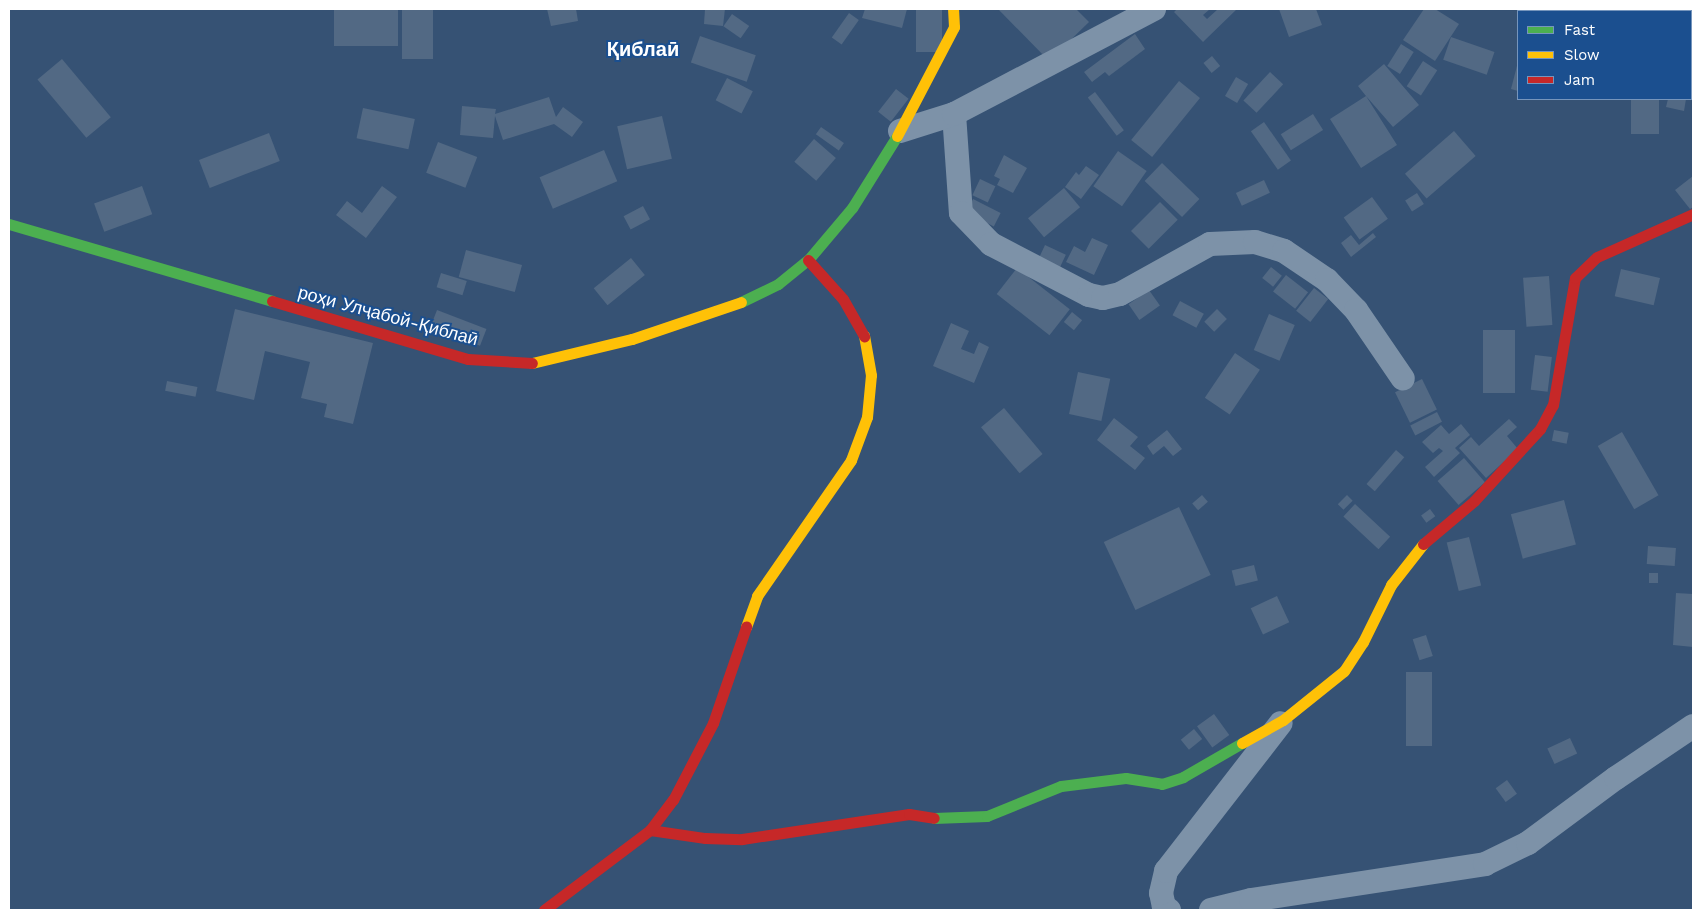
<!DOCTYPE html>
<meta charset="utf-8">
<style>
body{margin:0}
#map{position:relative;width:1702px;height:919px;overflow:hidden;background:#365274;font-family:"Work Sans",sans-serif}
div>[style]{position:absolute}
[style*='--x']{left:calc(var(--x)*1px);top:calc(var(--y)*1px);width:calc(var(--w)*1px);rotate:calc(var(--a)*1deg)}
.building>*{inset:0;background:#526984;transform-origin:0 0}
.street>*{height:24px;margin:-12px;padding:0 12px;transform-origin:12px;border-radius:12px;background:#7d92a8}
.fast>*{height:11px;margin:-5.5px;padding:0 5.5px;transform-origin:5.5px;border-radius:5.5px;background:#4caf50}
.slow>*{height:11px;margin:-5.5px;padding:0 5.5px;transform-origin:5.5px;border-radius:5.5px;background:#ffc107}
.jam>*{height:11px;margin:-5.5px;padding:0 5.5px;transform-origin:5.5px;border-radius:5.5px;background:#c62828}
span{translate:-50% -50%;white-space:nowrap;text-align:center;line-height:1.15;-webkit-text-stroke:4px #1b4f8f;paint-order:stroke}
.street-label{font-size:18px;color:#fff}
.quarter-label{font-size:20px;color:#fff;font-weight:700}
.frame{position:absolute;inset:0;border:10px solid #fff;pointer-events:none}
.legend{position:absolute;left:1517px;top:10px;width:175px;height:90px;box-sizing:border-box;background:#1b4f8f;border:1px solid #7695bc;margin:0;padding:6px 9px;list-style:none;font-size:15px;color:#fff}
.legend li{display:flex;align-items:center;gap:10px;height:25px}
.legend b{width:25px;border:1px solid #7695bc}
</style>
<div id="map">
<div class="building">
<div style="left:334px;top:9px;width:64px;height:37px"></div>
<div style="left:402px;top:9px;width:31px;height:50px"></div>
<div style="clip-path:polygon(547px 9px,576px 9px,578px 21px,551px 26px)"></div>
<div style="clip-path:polygon(705px 9px,725px 9px,723px 26px,704px 24px)"></div>
<div style="clip-path:polygon(865px 9px,907px 9px,902px 28px,862px 18px)"></div>
<div style="left:916px;top:9px;width:26px;height:43px"></div>
<div style="clip-path:polygon(998px 9px,1076px 9px,1089px 22px,1049px 61px)"></div>
<div style="clip-path:polygon(1177px 9px,1210px 9px,1203px 15px,1207px 19px,1218px 9px,1237px 9px,1203px 42px,1174px 12px)"></div>
<div style="clip-path:polygon(1279px 9px,1316px 9px,1322px 25px,1289px 37px)"></div>
<div style="clip-path:polygon(1424px 9px,1435px 9px,1459px 24px,1435px 61px,1403px 40px)"></div>
<div style="left:849px;top:13px;width:12px;height:30px;rotate:35deg"></div>
<div style="left:732px;top:14px;width:21px;height:15px;rotate:35deg"></div>
<div style="clip-path:polygon(1135px 34px,1145px 49px,1109px 76px,1105px 72px,1092px 82px,1084px 72px)"></div>
<div style="left:700px;top:36px;width:59px;height:28px;rotate:19deg"></div>
<div style="left:1451px;top:37px;width:46px;height:24px;rotate:19deg"></div>
<div style="left:1401px;top:44px;width:15px;height:26px;rotate:32deg"></div>
<div style="left:1212px;top:56px;width:13px;height:11px;rotate:51deg"></div>
<div style="left:62px;top:59px;width:76px;height:32px;rotate:50deg"></div>
<div style="left:1423px;top:61px;width:17px;height:30px;rotate:33deg"></div>
<div style="clip-path:polygon(1518px 62px,1518px 91px,1511px 89px)"></div>
<div style="clip-path:polygon(1384px 64px,1419px 105px,1393px 127px,1366px 96px,1397px 145px,1361px 168px,1330px 119px,1366px 96px,1358px 86px)"></div>
<div style="left:1270px;top:72px;width:18px;height:39px;rotate:43deg"></div>
<div style="left:1236px;top:77px;width:14px;height:22px;rotate:30deg"></div>
<div style="left:727px;top:78px;width:29px;height:25px;rotate:27deg"></div>
<div style="left:1179px;top:81px;width:27px;height:76px;rotate:39deg"></div>
<div style="left:896px;top:89px;width:16px;height:29px;rotate:38deg"></div>
<div style="left:1095px;top:92px;width:48px;height:9px;rotate:53deg"></div>
<div style="clip-path:polygon(549px 97px,556px 117px,563px 107px,583px 122px,572px 137px,554px 124px,503px 140px,495px 116px,493px 138px,460px 135px,462px 106px,496px 109px,495px 114px)"></div>
<div style="left:1631px;top:99px;width:28px;height:35px"></div>
<div style="clip-path:polygon(1668px 99px,1686px 99px,1684px 111px,1666px 107px)"></div>
<div style="left:363px;top:108px;width:53px;height:31px;rotate:12deg"></div>
<div style="left:1313px;top:114px;width:19px;height:38px;rotate:58deg"></div>
<div style="left:662px;top:116px;width:44px;height:46px;rotate:77deg"></div>
<div style="left:1264px;top:122px;width:47px;height:16px;rotate:55deg"></div>
<div style="left:821px;top:127px;width:28px;height:9px;rotate:35deg"></div>
<div style="left:1454px;top:131px;width:33px;height:65px;rotate:49deg"></div>
<div style="left:269px;top:133px;width:30px;height:75px;rotate:69deg"></div>
<div style="left:814px;top:139px;width:29px;height:30px;rotate:41deg"></div>
<div style="left:438px;top:142px;width:42px;height:33px;rotate:21deg"></div>
<div style="left:604px;top:150px;width:34px;height:70px;rotate:67deg"></div>
<div style="left:1118px;top:151px;width:35px;height:43px;rotate:35deg"></div>
<div style="clip-path:polygon(1004px 155px,1027px 168px,1013px 193px,997px 185px,1000px 179px,994px 176px)"></div>
<div style="left:1162px;top:163px;width:52px;height:25px;rotate:44deg"></div>
<div style="clip-path:polygon(1086px 166px,1099px 175px,1081px 199px,1065px 187px,1076px 172px,1079px 175px)"></div>
<div style="clip-path:polygon(1693px 176px,1693px 207px,1690px 209px,1675px 190px)"></div>
<div style="left:980px;top:179px;width:17px;height:18px;rotate:25deg"></div>
<div style="left:1264px;top:180px;width:14px;height:31px;rotate:65deg"></div>
<div style="left:142px;top:186px;width:30px;height:51px;rotate:70deg"></div>
<div style="clip-path:polygon(382px 186px,397px 197px,366px 238px,336px 215px,347px 201px,362px 213px)"></div>
<div style="left:1064px;top:188px;width:25px;height:47px;rotate:50deg"></div>
<div style="left:1417px;top:193px;width:13px;height:14px;rotate:58deg"></div>
<div style="left:1372px;top:197px;width:27px;height:35px;rotate:54deg"></div>
<div style="left:973px;top:199px;width:31px;height:15px;rotate:27deg"></div>
<div style="left:1160px;top:202px;width:25px;height:41px;rotate:45deg"></div>
<div style="left:643px;top:206px;width:15px;height:22px;rotate:62deg"></div>
<div style="clip-path:polygon(1373px 233px,1376px 237px,1351px 257px,1341px 243px,1351px 235px,1359px 245px)"></div>
<div style="clip-path:polygon(1092px 238px,1108px 245px,1094px 275px,1066px 262px,1074px 246px,1085px 252px)"></div>
<div style="left:1045px;top:245px;width:23px;height:16px;rotate:25deg"></div>
<div style="left:466px;top:250px;width:58px;height:28px;rotate:15deg"></div>
<div style="left:631px;top:258px;width:22px;height:48px;rotate:51deg"></div>
<div style="left:1271px;top:267px;width:14px;height:14px;rotate:39deg"></div>
<div style="left:1017px;top:268px;width:67px;height:33px;rotate:38deg"></div>
<div style="left:1621px;top:269px;width:40px;height:28px;rotate:13deg"></div>
<div style="left:441px;top:273px;width:27px;height:15px;rotate:17deg"></div>
<div style="left:1286px;top:275px;width:28px;height:21px;rotate:38deg"></div>
<div style="left:1549px;top:276px;width:49px;height:26px;rotate:86deg"></div>
<div style="left:1314px;top:288px;width:18px;height:29px;rotate:38deg"></div>
<div style="left:1149px;top:290px;width:19px;height:25px;rotate:55deg"></div>
<div style="left:1180px;top:301px;width:27px;height:16px;rotate:28deg"></div>
<div style="clip-path:polygon(235px 309px,373px 343px,353px 424px,324px 417px,327px 404px,301px 398px,310px 362px,265px 351px,254px 400px,216px 391px)"></div>
<div style="left:1217px;top:309px;width:14px;height:18px;rotate:45deg"></div>
<div style="left:437px;top:310px;width:53px;height:18px;rotate:21deg"></div>
<div style="left:1072px;top:312px;width:13px;height:13px;rotate:39deg"></div>
<div style="left:1269px;top:314px;width:28px;height:39px;rotate:23deg"></div>
<div style="clip-path:polygon(951px 323px,969px 331px,961px 349px,974px 354px,979px 342px,989px 347px,974px 383px,933px 366px)"></div>
<div style="left:1483px;top:330px;width:32px;height:63px"></div>
<div style="left:1235px;top:353px;width:30px;height:54px;rotate:34deg"></div>
<div style="left:1535px;top:355px;width:17px;height:35px;rotate:7deg"></div>
<div style="left:1078px;top:372px;width:33px;height:43px;rotate:12deg"></div>
<div style="left:1422px;top:379px;width:34px;height:30px;rotate:64deg"></div>
<div style="left:167px;top:381px;width:31px;height:10px;rotate:11deg"></div>
<div style="left:1004px;top:408px;width:60px;height:30px;rotate:50deg"></div>
<div style="left:1437px;top:412px;width:11px;height:30px;rotate:63deg"></div>
<div style="clip-path:polygon(1114px 418px,1138px 437px,1130px 446px,1145px 458px,1135px 470px,1097px 440px)"></div>
<div style="clip-path:polygon(1509px 419px,1517px 427px,1507px 436px,1518px 449px,1486px 478px,1459px 448px,1471px 437px,1479px 446px)"></div>
<div style="clip-path:polygon(1461px 424px,1470px 435px,1455px 448px,1460px 453px,1434px 477px,1425px 467px,1443px 451px,1439px 448px,1433px 453px,1422px 442px,1441px 425px,1449px 434px)"></div>
<div style="clip-path:polygon(1167px 430px,1182px 449px,1173px 456px,1164px 446px,1153px 455px,1147px 446px)"></div>
<div style="left:1554px;top:430px;width:15px;height:11px;rotate:11deg"></div>
<div style="left:1622px;top:432px;width:73px;height:28px;rotate:60deg"></div>
<div style="left:1396px;top:450px;width:11px;height:45px;rotate:41deg"></div>
<div style="left:1464px;top:458px;width:32px;height:35px;rotate:49deg"></div>
<div style="left:1202px;top:495px;width:9px;height:13px;rotate:49deg"></div>
<div style="left:1347px;top:495px;width:8px;height:13px;rotate:45deg"></div>
<div style="left:1564px;top:500px;width:46px;height:55px;rotate:75deg"></div>
<div style="left:1355px;top:504px;width:48px;height:17px;rotate:43deg"></div>
<div style="left:1179px;top:507px;width:75px;height:83px;rotate:65deg"></div>
<div style="left:1430px;top:509px;width:9px;height:11px;rotate:54deg"></div>
<div style="left:1469px;top:537px;width:50px;height:23px;rotate:76deg"></div>
<div style="left:1648px;top:546px;width:28px;height:18px;rotate:4deg"></div>
<div style="left:1254px;top:565px;width:16px;height:23px;rotate:76deg"></div>
<div style="left:1649px;top:573px;width:9px;height:10px"></div>
<div style="clip-path:polygon(1676px 593px,1693px 594px,1693px 647px,1673px 645px)"></div>
<div style="left:1277px;top:596px;width:29px;height:29px;rotate:65deg"></div>
<div style="left:1426px;top:635px;width:22px;height:14px;rotate:72deg"></div>
<div style="left:1406px;top:672px;width:26px;height:74px"></div>
<div style="left:1214px;top:714px;width:26px;height:21px;rotate:54deg"></div>
<div style="left:1194px;top:729px;width:13px;height:17px;rotate:51deg"></div>
<div style="left:1570px;top:738px;width:17px;height:25px;rotate:65deg"></div>
<div style="left:1507px;top:780px;width:17px;height:14px;rotate:54deg"></div>
</div>
<div class="street">
<div style="--x:1648;--y:9;--w:4;--a:34"></div>
<div style="--x:1691;--y:52;--w:3;--a:45"></div>
<div style="--x:954;--y:114;--w:99;--a:86"></div>
<div style="--x:961;--y:213;--w:43;--a:45.9"></div>
<div style="--x:991;--y:244;--w:110;--a:27.5"></div>
<div style="--x:1089;--y:295;--w:14;--a:12"></div>
<div style="--x:1103;--y:298;--w:17;--a:-13"></div>
<div style="--x:1120;--y:294;--w:103;--a:-29.1"></div>
<div style="--x:1210;--y:244;--w:45;--a:-2.5"></div>
<div style="--x:1255;--y:242;--w:30;--a:17"></div>
<div style="--x:1284;--y:251;--w:52;--a:34"></div>
<div style="--x:1327;--y:280;--w:42;--a:46"></div>
<div style="--x:1356;--y:310;--w:83;--a:55.7"></div>
<div style="--x:900;--y:131;--w:57;--a:-17.5"></div>
<div style="--x:954;--y:114;--w:226;--a:-27.7"></div>
<div style="--x:1169;--y:910;--w:6;--a:-149"></div>
<div style="--x:1164;--y:907;--w:14;--a:-102"></div>
<div style="--x:1161;--y:893;--w:23;--a:-77"></div>
<div style="--x:1166;--y:871;--w:187;--a:-52.2"></div>
<div style="--x:1211;--y:910;--w:41;--a:-14"></div>
<div style="--x:1251;--y:900;--w:237;--a:-8.7"></div>
<div style="--x:1485;--y:864;--w:48;--a:-26"></div>
<div style="--x:1528;--y:843;--w:109;--a:-36.5"></div>
<div style="--x:1616;--y:778;--w:93;--a:-34"></div>
</div>
<div class="fast">
<div style="--x:9;--y:224;--w:274;--a:16.3"></div>
<div style="--x:741;--y:302;--w:41;--a:-25.9"></div>
<div style="--x:778;--y:284;--w:38;--a:-39"></div>
<div style="--x:808;--y:260;--w:68;--a:-49.8"></div>
<div style="--x:852;--y:208;--w:85;--a:-58"></div>
<div style="--x:934;--y:818;--w:53;--a:-2.2"></div>
<div style="--x:987;--y:816;--w:80;--a:-22.1"></div>
<div style="--x:1061;--y:786;--w:65;--a:-7"></div>
<div style="--x:1126;--y:778;--w:36;--a:9"></div>
<div style="--x:1162;--y:784;--w:22;--a:-18"></div>
<div style="--x:1183;--y:777;--w:68;--a:-30"></div>
</div>
<div class="slow">
<div style="--x:897;--y:136;--w:123;--a:-62.4"></div>
<div style="--x:954;--y:27;--w:18;--a:-93"></div>
<div style="--x:532;--y:363;--w:103;--a:-13.5"></div>
<div style="--x:632;--y:339;--w:115;--a:-18.7"></div>
<div style="--x:746;--y:627;--w:33;--a:-70"></div>
<div style="--x:757;--y:596;--w:165;--a:-55.3"></div>
<div style="--x:851;--y:460;--w:46;--a:-69.6"></div>
<div style="--x:867;--y:417;--w:42;--a:-84.6"></div>
<div style="--x:871;--y:375;--w:40;--a:-100"></div>
<div style="--x:1242;--y:743;--w:47;--a:-29.3"></div>
<div style="--x:1283;--y:720;--w:78;--a:-38.8"></div>
<div style="--x:1344;--y:671;--w:35;--a:-57"></div>
<div style="--x:1363;--y:642;--w:64;--a:-63.8"></div>
<div style="--x:1391;--y:585;--w:52;--a:-52"></div>
</div>
<div class="jam">
<div style="--x:808;--y:260;--w:52;--a:48.1"></div>
<div style="--x:843;--y:299;--w:43;--a:60.4"></div>
<div style="--x:272;--y:301;--w:204;--a:16.5"></div>
<div style="--x:468;--y:359;--w:64;--a:3.6"></div>
<div style="--x:1423;--y:544;--w:67;--a:-40.1"></div>
<div style="--x:1474;--y:501;--w:98;--a:-47.5"></div>
<div style="--x:1540;--y:429;--w:27;--a:-62"></div>
<div style="--x:1553;--y:405;--w:129;--a:-80.2"></div>
<div style="--x:1575;--y:278;--w:30;--a:-44"></div>
<div style="--x:1597;--y:257;--w:105;--a:-24.1"></div>
<div style="--x:650;--y:830;--w:56;--a:8.3"></div>
<div style="--x:705;--y:838;--w:37;--a:2"></div>
<div style="--x:742;--y:839;--w:169;--a:-8.5"></div>
<div style="--x:909;--y:814;--w:25;--a:9"></div>
<div style="--x:544;--y:910;--w:133;--a:-37"></div>
<div style="--x:650;--y:830;--w:38;--a:-53"></div>
<div style="--x:673;--y:800;--w:87;--a:-62.5"></div>
<div style="--x:713;--y:723;--w:102;--a:-71"></div>
</div>
<div class="street-label">
<span style="left:388px;top:316px;rotate:15deg">роҳи Улҷабой-Қиблаӣ</span>
</div>
<div class="quarter-label">
<span style="left:643px;top:49px">Қиблаӣ</span>
</div>
<div class="frame"></div>
<ul class="legend">
<li><b style="height:6px;background:#4caf50"></b>Fast</li>
<li><b style="height:6px;background:#ffc107"></b>Slow</li>
<li><b style="height:6px;background:#c62828"></b>Jam</li>
</ul>
</div>
